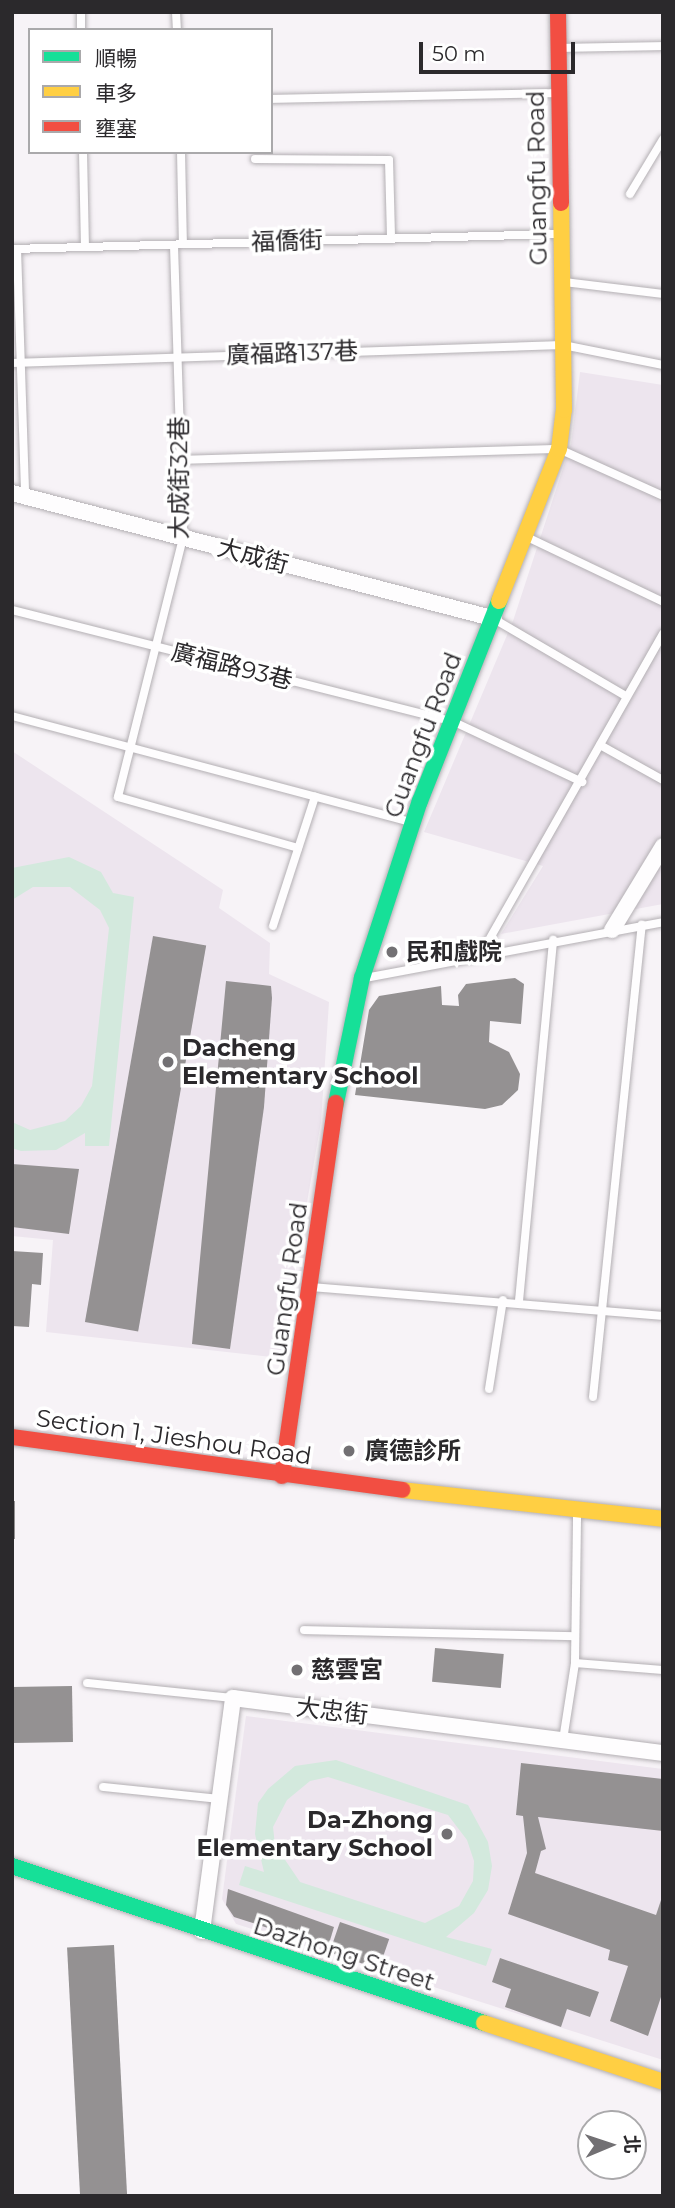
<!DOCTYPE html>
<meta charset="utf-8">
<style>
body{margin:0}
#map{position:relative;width:675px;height:2208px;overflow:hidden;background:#f7f3f7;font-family:Montserrat,"Noto Sans TC",sans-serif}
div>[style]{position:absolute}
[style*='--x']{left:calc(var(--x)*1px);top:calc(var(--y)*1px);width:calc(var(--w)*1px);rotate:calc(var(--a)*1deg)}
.built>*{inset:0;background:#ede5ee}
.green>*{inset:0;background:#d3e9dd}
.building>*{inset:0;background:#949192;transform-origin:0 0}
.roads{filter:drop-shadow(0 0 2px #b3afb3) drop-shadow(0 0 2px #b3afb3)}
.lane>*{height:8px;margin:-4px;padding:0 4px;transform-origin:4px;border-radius:4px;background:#fefdfe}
.street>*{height:16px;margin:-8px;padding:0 8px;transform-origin:8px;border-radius:8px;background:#fefdfe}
.fast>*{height:16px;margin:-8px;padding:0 8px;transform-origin:8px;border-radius:8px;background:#16e098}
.slow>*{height:16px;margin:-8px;padding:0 8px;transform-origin:8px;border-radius:8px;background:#ffcf43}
.jam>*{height:16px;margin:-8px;padding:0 8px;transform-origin:8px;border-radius:8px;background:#f24e42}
.dots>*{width:19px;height:19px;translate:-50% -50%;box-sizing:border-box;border:4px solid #fff;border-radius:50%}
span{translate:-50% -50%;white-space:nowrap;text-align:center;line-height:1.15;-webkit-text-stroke:7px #fff;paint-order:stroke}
.street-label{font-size:24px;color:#2b292c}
.poi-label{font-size:24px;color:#2b292c;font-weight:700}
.left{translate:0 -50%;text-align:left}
.right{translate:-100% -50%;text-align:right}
.frame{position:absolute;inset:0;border:14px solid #2b292c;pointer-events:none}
.legend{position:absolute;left:28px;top:28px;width:245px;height:126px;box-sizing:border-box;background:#fff;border:2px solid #aaa9ab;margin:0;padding:9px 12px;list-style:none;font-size:21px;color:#2b292c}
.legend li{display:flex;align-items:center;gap:14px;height:35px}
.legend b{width:35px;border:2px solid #aaa9ab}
.north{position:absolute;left:577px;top:2110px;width:70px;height:70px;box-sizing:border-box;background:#fff;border:2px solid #aaa9ab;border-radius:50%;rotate:88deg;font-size:19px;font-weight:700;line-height:28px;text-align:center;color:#2b292c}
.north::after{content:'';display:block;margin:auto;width:24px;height:32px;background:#727073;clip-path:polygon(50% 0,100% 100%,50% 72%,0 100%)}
.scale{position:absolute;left:419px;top:42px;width:156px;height:32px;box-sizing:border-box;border:4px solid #2b292c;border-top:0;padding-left:9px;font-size:21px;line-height:24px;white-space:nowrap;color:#2b292c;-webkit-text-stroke:5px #fff;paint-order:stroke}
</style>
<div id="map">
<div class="built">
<div style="clip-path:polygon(580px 372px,663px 385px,663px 904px,501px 934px,543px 866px,424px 832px,513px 621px,571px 444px)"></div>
<div style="clip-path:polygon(12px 751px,223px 890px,219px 908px,270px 943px,269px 974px,329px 1002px,321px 1122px,280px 1358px,46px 1332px,53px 1240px,12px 1236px)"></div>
<div style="clip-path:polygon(246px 1716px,663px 1769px,663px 2060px,236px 1924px,222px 1899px)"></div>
</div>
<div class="green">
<div style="clip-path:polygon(69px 857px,101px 872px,113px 893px,134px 897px,109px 1146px,85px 1146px,85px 1133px,56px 1150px,21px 1151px,12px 1148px,12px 1122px,30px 1130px,65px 1121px,81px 1106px,92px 1086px,109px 928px,100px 910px,70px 887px,33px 887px,12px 900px,12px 868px)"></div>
<div style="clip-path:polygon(evenodd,336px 1760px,468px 1805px,488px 1842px,492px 1866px,488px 1890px,474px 1913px,446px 1937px,492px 1949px,486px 1966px,239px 1885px,245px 1866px,264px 1872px,255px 1834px,258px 1803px,268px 1789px,295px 1766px,336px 1760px,328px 1777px,448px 1815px,467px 1840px,474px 1861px,473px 1881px,459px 1906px,425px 1923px,300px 1882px,275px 1845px,273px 1827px,287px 1800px,310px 1781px,328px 1777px)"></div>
</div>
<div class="building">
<div style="left:153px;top:936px;width:54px;height:392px;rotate:10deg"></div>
<div style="clip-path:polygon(515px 978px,524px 984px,521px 1024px,490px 1021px,489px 1042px,509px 1052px,520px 1074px,518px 1090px,502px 1105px,485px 1109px,355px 1095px,369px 1010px,379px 996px,441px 986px,442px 1005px,459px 1006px,458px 995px,466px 984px)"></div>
<div style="clip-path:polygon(226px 981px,271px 986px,272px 998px,264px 1107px,230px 1349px,192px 1344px)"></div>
<div style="clip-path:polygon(12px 1164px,79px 1169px,69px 1234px,12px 1227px)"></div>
<div style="clip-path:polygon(12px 1251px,43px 1253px,41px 1285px,32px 1284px,29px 1327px,12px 1326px)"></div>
<div style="left:12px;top:1501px;width:3px;height:38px"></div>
<div style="left:435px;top:1648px;width:69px;height:34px;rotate:5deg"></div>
<div style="left:72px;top:1686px;width:56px;height:60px;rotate:89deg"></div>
<div style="clip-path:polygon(521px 1763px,663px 1779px,663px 1831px,538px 1817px,546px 1849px,541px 1851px,535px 1873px,656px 1915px,663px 1894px,663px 1991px,648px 2036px,610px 2021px,628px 1966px,608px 1960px,610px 1950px,508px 1914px,527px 1853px,523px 1816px,516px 1815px)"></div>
<div style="clip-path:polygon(228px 1889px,334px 1927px,328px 1947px,234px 1917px,226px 1905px)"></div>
<div style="left:340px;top:1922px;width:52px;height:32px;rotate:19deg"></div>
<div style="left:114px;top:1945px;width:251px;height:47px;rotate:87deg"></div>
<div style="clip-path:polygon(500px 1958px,599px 1992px,590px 2017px,567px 2009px,561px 2027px,505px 2007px,511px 1989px,492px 1982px)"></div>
</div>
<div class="roads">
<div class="lane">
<div style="--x:81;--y:12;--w:18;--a:90"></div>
<div style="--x:176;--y:12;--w:18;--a:87"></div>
<div style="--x:561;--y:48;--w:102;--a:-1.1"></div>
<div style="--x:271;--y:99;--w:285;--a:-1.2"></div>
<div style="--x:83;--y:152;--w:95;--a:88.8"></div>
<div style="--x:181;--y:152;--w:92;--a:88.8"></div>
<div style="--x:255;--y:159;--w:134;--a:0.4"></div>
<div style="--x:389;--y:160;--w:79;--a:88.5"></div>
<div style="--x:630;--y:194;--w:64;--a:-59"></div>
<div style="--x:174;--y:245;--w:293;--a:88.2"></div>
<div style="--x:183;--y:538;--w:267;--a:104.1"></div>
<div style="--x:118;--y:797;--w:187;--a:15.8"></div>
<div style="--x:12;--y:249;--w:546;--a:-1.57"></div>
<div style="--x:17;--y:249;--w:247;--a:88.1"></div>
<div style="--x:564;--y:282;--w:100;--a:6.9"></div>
<div style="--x:12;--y:363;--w:551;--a:-1.87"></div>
<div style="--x:563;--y:345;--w:102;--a:11.3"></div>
<div style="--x:181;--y:460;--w:378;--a:-1.7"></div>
<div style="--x:559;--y:449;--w:114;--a:24.3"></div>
<div style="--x:527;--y:537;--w:151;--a:25.5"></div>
<div style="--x:12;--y:610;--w:454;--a:14.2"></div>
<div style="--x:452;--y:721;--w:144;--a:25.1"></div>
<div style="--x:494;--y:619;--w:151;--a:30.3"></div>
<div style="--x:12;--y:716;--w:412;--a:14.9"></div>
<div style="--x:600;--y:745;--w:72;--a:29.1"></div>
<div style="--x:273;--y:926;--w:136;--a:-72"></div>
<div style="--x:481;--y:954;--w:369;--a:-60.4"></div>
<div style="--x:365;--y:978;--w:303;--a:-10.6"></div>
<div style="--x:312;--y:1287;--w:352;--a:4.7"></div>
<div style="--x:519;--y:1301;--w:363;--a:-84.6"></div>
<div style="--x:489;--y:1389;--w:90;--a:-81.1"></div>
<div style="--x:593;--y:1397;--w:475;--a:-84.1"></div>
<div style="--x:304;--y:1630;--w:268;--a:1.3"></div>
<div style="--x:575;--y:1663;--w:88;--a:4.5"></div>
<div style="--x:87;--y:1683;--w:147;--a:5.9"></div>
<div style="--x:563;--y:1740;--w:78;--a:-81.1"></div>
<div style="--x:575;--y:1663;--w:150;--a:-89.2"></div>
<div style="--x:103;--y:1787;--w:118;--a:5.9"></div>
</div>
<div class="street">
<div style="--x:12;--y:493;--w:498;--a:14.6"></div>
<div style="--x:612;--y:930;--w:98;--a:-58.7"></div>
<div style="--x:202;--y:1931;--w:235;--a:-82.4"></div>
<div style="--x:233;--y:1698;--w:434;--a:7.3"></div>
</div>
<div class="fast">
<div style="--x:336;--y:1103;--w:128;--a:-78.3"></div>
<div style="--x:362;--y:978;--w:186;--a:-71.9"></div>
<div style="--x:420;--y:801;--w:215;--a:-68.4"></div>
<div style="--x:12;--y:1866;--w:497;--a:18.4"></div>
</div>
<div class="slow">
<div style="--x:499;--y:601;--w:163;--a:-68.5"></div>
<div style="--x:559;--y:449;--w:39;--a:-83"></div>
<div style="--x:564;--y:410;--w:207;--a:-90.8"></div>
<div style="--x:402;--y:1490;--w:263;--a:6.3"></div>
<div style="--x:484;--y:2023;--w:188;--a:18.2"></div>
</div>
<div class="jam">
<div style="--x:558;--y:12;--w:191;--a:89.1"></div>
<div style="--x:12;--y:1437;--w:394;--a:7.7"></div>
<div style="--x:282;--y:1476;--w:377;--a:-81.8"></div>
</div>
</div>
<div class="dots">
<div style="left:392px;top:952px;background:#727073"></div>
<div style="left:168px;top:1062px;background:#727073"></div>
<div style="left:349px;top:1451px;background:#727073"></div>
<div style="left:297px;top:1670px;background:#727073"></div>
<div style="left:447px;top:1834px;background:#727073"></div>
</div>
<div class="street-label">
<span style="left:537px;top:178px;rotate:-91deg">Guangfu Road</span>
<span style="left:287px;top:241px;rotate:-2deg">福僑街</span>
<span style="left:292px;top:353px;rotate:-2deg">廣福路137巷</span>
<span style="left:179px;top:478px;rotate:-90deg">大成街32巷</span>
<span style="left:253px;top:556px;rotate:15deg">大成街</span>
<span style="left:232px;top:666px;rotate:14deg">廣福路93巷</span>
<span style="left:423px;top:735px;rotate:-69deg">Guangfu Road</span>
<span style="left:287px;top:1289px;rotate:-82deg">Guangfu Road</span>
<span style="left:174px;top:1437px;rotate:8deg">Section 1, Jieshou Road</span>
<span style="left:332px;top:1711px;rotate:7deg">大忠街</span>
<span style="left:344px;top:1954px;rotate:18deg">Dazhong Street</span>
</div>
<div class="poi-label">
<span class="left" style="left:406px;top:952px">民和戲院</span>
<span class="left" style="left:182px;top:1062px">Dacheng<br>Elementary School</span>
<span class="left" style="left:365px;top:1451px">廣德診所</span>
<span class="left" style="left:311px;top:1670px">慈雲宮</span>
<span class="right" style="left:433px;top:1834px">Da-Zhong<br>Elementary School</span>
</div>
<div class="frame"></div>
<ul class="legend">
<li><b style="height:9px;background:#16e098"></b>順暢</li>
<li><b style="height:9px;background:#ffcf43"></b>車多</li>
<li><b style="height:9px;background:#f24e42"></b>壅塞</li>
</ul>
<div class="north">北</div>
<div class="scale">50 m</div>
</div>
